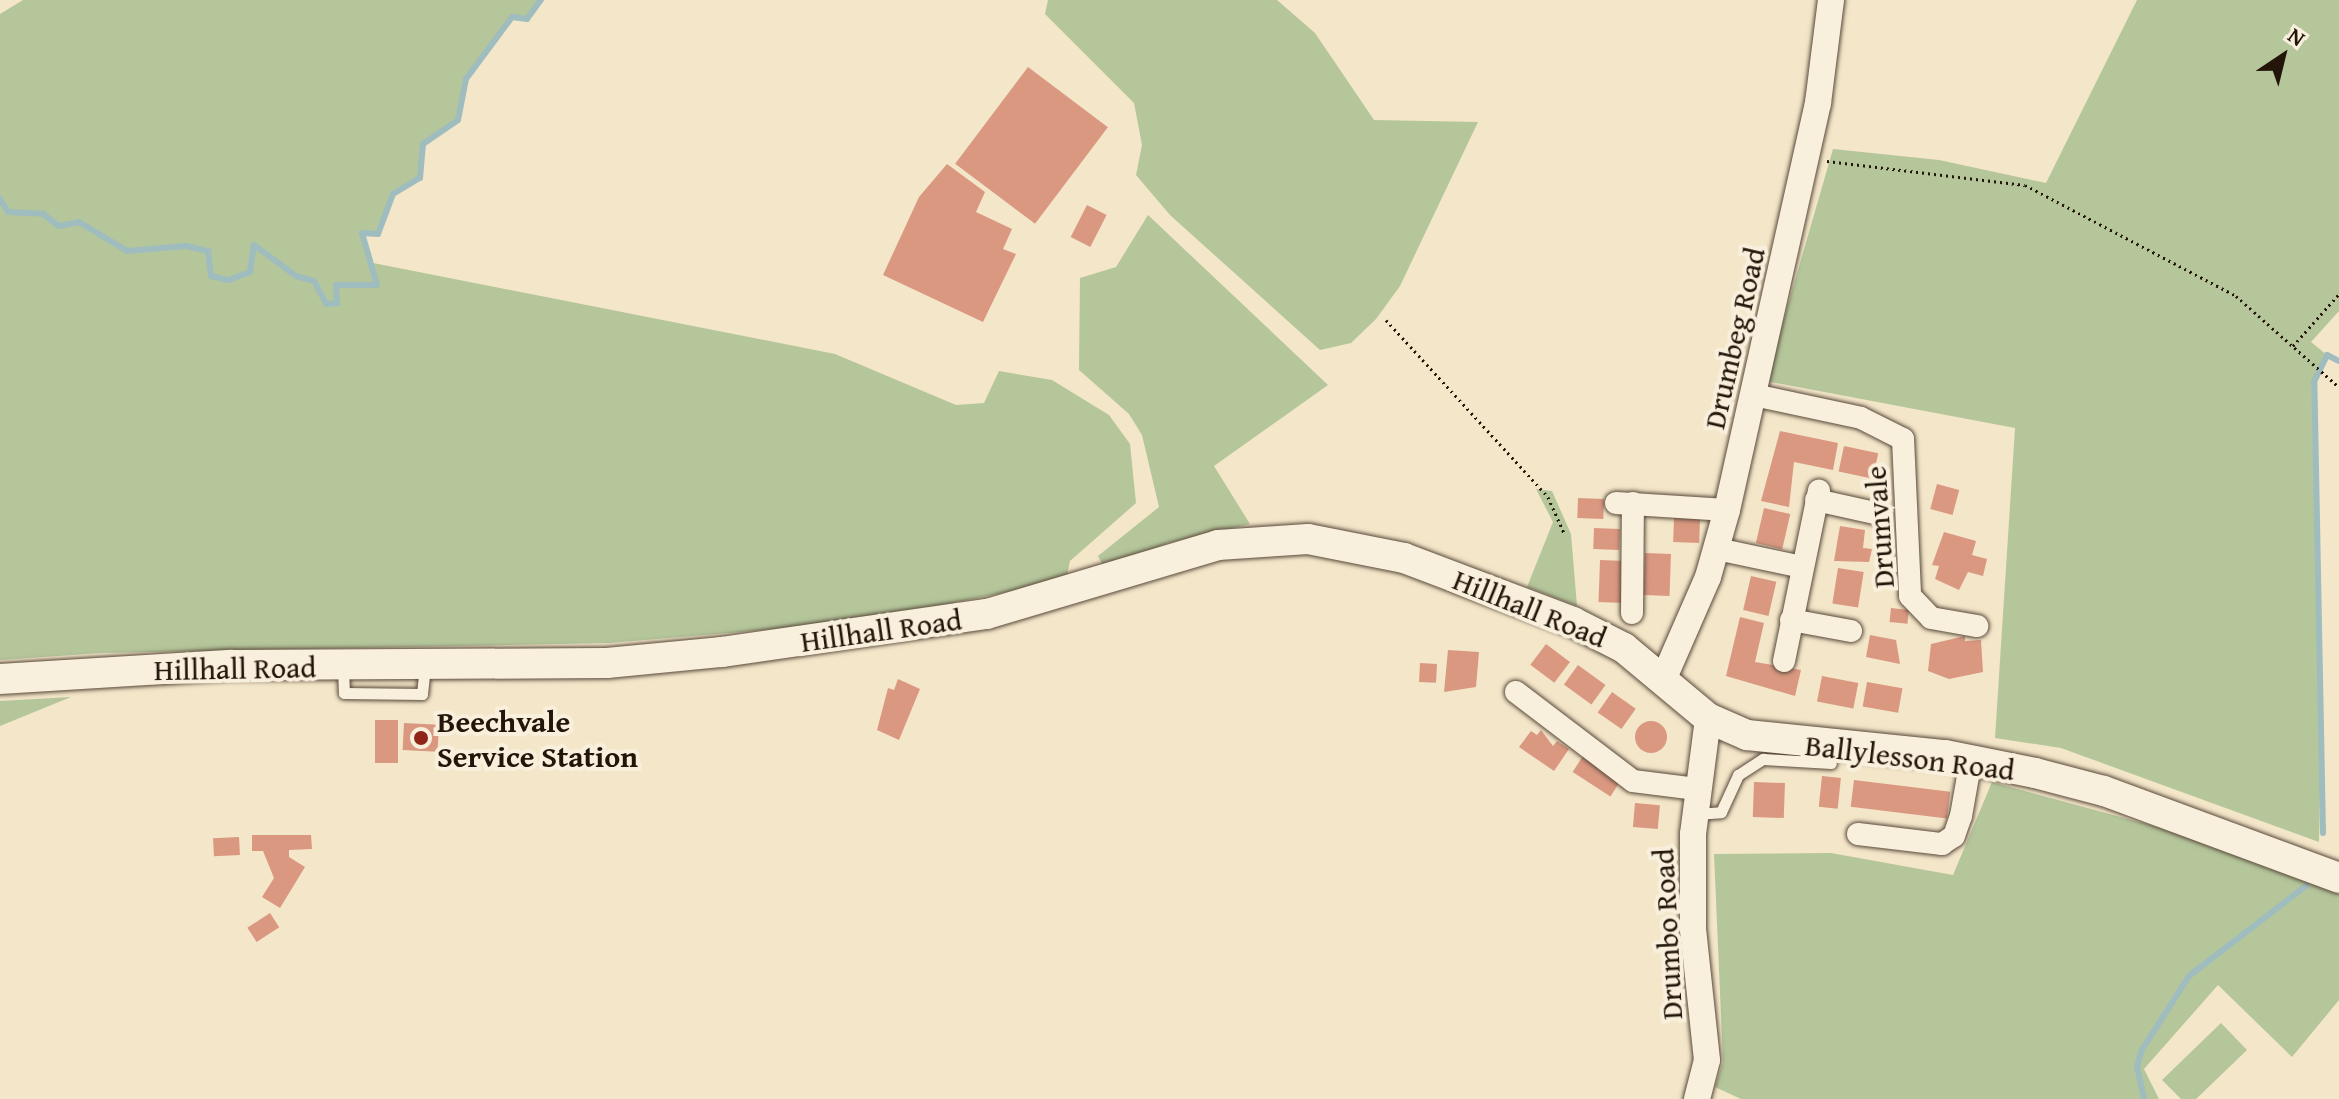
<!DOCTYPE html>
<style>
body{margin:0}
#map{position:relative;width:2339px;height:1099px;overflow:hidden;background:#f4e6c9;font-family:"Gentium Book Plus",serif}
div>[style]{position:absolute}
[style*='--x']{left:calc(var(--x)*1px);top:calc(var(--y)*1px);width:calc(var(--w)*1px);rotate:calc(var(--a)*1deg)}
.green>*{inset:0;background:#b5c69b}
.stream>*{height:6px;margin:-3px;padding:0 3px;transform-origin:3px;border-radius:3px;background:#9fbdbe}
.building>*{inset:0;background:#da9881;transform-origin:0 0}
.round{border-radius:50%}
.path>*{height:3px;margin-top:-1.5px;transform-origin:0;background:repeating-linear-gradient(90deg,#24150a 0 2px,transparent 0 6px)}
.roads{filter:drop-shadow(0 0 2px #58493a) drop-shadow(0 0 2px #58493a)}
.service>*{height:11px;margin:-5.5px;padding:0 5.5px;transform-origin:5.5px;border-radius:5.5px;background:#f8efdc}
.minor>*{height:22px;margin:-11px;padding:0 11px;transform-origin:11px;border-radius:11px;background:#f8efdc}
.tertiary>*{height:26px;margin:-13px;padding:0 13px;transform-origin:13px;border-radius:13px;background:#f8efdc}
.secondary>*{height:30px;margin:-15px;padding:0 15px;transform-origin:15px;border-radius:15px;background:#f8efdc}
.dots>*{width:22px;height:22px;translate:-50% -50%;box-sizing:border-box;border:4px solid #f8efdc;border-radius:50%}
span{translate:-50% -50%;white-space:nowrap;text-align:center;line-height:1.15;-webkit-text-stroke:8px #f8efdc;paint-order:stroke}
.street-label{font-size:30px;color:#24150a}
.poi-label{font-size:30px;color:#24150a;font-weight:700}
.left{translate:0 -50%;text-align:left}
.north{position:absolute;left:2243px;top:16px;width:80px;height:80px;-webkit-text-stroke:6px #f8efdc;paint-order:stroke;rotate:35deg;font-size:22px;font-weight:700;line-height:32px;text-align:center;color:#24150a}
.north::after{content:'';display:block;margin:auto;width:28px;height:36px;background:#24150a;clip-path:polygon(50% 0,100% 100%,50% 72%,0 100%)}
</style>
<div id="map">
<div class="green">
<div style="clip-path:polygon(23px 0,541px 0,527px 19px,512px 18px,466px 79px,458px 120px,423px 144px,420px 178px,393px 194px,378px 234px,362px 233px,368px 262px,835px 354px,956px 405px,984px 403px,999px 371px,1052px 380px,1109px 415px,1130px 444px,1136px 503px,1070px 561px,1066px 580px,857px 622px,609px 643px,101px 653px,0 660px,0 14px)"></div>
<div style="clip-path:polygon(1048px 0,1277px 0,1315px 33px,1374px 120px,1478px 122px,1400px 286px,1376px 319px,1351px 343px,1320px 350px,1170px 215px,1136px 175px,1142px 145px,1134px 103px,1045px 14px)"></div>
<div style="clip-path:polygon(2137px 0,2339px 0,2339px 311px,2311px 342px,2327px 355px,2314px 382px,2322px 692px,2319px 842px,2061px 748px,1995px 738px,2015px 428px,1766px 381px,1833px 149px,1939px 160px,2046px 183px)"></div>
<div style="clip-path:polygon(1148px 215px,1328px 385px,1214px 466px,1250px 524px,1168px 543px,1105px 569px,1098px 556px,1159px 507px,1142px 435px,1129px 414px,1079px 370px,1080px 278px,1116px 267px)"></div>
<div style="clip-path:polygon(1536px 489px,1552px 491px,1571px 534px,1577px 606px,1527px 587px,1553px 522px)"></div>
<div style="clip-path:polygon(71px 697px,0 726px,0 701px)"></div>
<div style="clip-path:polygon(1992px 782px,2161px 828px,2339px 894px,2339px 1000px,2292px 1057px,2218px 985px,2144px 1069px,2159px 1099px,1741px 1099px,1715px 1087px,1723px 1062px,1714px 854px,1831px 853px,1953px 875px)"></div>
<div style="clip-path:polygon(2221px 1023px,2247px 1050px,2196px 1099px,2181px 1099px,2162px 1080px)"></div>
</div>
<div class="stream">
<div style="--x:0;--y:199;--w:15;--a:58"></div>
<div style="--x:8;--y:212;--w:35;--a:3"></div>
<div style="--x:43;--y:214;--w:20;--a:37"></div>
<div style="--x:59;--y:226;--w:20;--a:-11"></div>
<div style="--x:79;--y:222;--w:56;--a:31.1"></div>
<div style="--x:127;--y:251;--w:59;--a:-4.8"></div>
<div style="--x:186;--y:246;--w:23;--a:13"></div>
<div style="--x:208;--y:251;--w:25;--a:83"></div>
<div style="--x:211;--y:276;--w:18;--a:13"></div>
<div style="--x:229;--y:280;--w:22;--a:-21"></div>
<div style="--x:250;--y:272;--w:27;--a:-82"></div>
<div style="--x:254;--y:245;--w:52;--a:36.4"></div>
<div style="--x:296;--y:276;--w:19;--a:16"></div>
<div style="--x:314;--y:281;--w:26;--a:62"></div>
<div style="--x:326;--y:304;--w:11;--a:-5"></div>
<div style="--x:337;--y:303;--w:18;--a:-93"></div>
<div style="--x:336;--y:285;--w:41;--a:0"></div>
<div style="--x:377;--y:285;--w:54;--a:-106.1"></div>
<div style="--x:362;--y:233;--w:16;--a:4"></div>
<div style="--x:378;--y:234;--w:43;--a:-69.4"></div>
<div style="--x:393;--y:194;--w:31;--a:-31"></div>
<div style="--x:420;--y:178;--w:34;--a:-85"></div>
<div style="--x:423;--y:144;--w:42;--a:-34.4"></div>
<div style="--x:458;--y:120;--w:42;--a:-79"></div>
<div style="--x:466;--y:79;--w:77;--a:-53.4"></div>
<div style="--x:512;--y:17;--w:15;--a:8"></div>
<div style="--x:527;--y:19;--w:24;--a:-54"></div>
<div style="--x:2323;--y:833;--w:451;--a:-91.1"></div>
<div style="--x:2314;--y:382;--w:30;--a:-64"></div>
<div style="--x:2327;--y:355;--w:13;--a:27"></div>
<div style="--x:2144;--y:1099;--w:33;--a:-102"></div>
<div style="--x:2137;--y:1067;--w:18;--a:-74"></div>
<div style="--x:2142;--y:1050;--w:88;--a:-57.6"></div>
<div style="--x:2189;--y:976;--w:148;--a:-37.6"></div>
</div>
<div class="building">
<div style="left:1028px;top:67px;width:100px;height:121px;rotate:37deg"></div>
<div style="clip-path:polygon(947px 164px,985px 192px,976px 212px,1012px 229px,1003px 249px,1016px 254px,983px 322px,883px 275px,919px 197px)"></div>
<div style="left:1087px;top:205px;width:22px;height:36px;rotate:27deg"></div>
<div style="clip-path:polygon(1780px 431px,1838px 443px,1833px 470px,1794px 462px,1789px 507px,1761px 501px)"></div>
<div style="left:1844px;top:446px;width:35px;height:26px;rotate:12deg"></div>
<div style="left:1937px;top:484px;width:23px;height:26px;rotate:15deg"></div>
<div style="left:1578px;top:498px;width:26px;height:20px;rotate:2deg"></div>
<div style="left:1764px;top:508px;width:27px;height:36px;rotate:13deg"></div>
<div style="left:1674px;top:518px;width:26px;height:24px;rotate:2deg"></div>
<div style="clip-path:polygon(1840px 526px,1865px 530px,1863px 548px,1872px 549px,1869px 562px,1834px 561px)"></div>
<div style="left:1594px;top:528px;width:26px;height:21px;rotate:2deg"></div>
<div style="clip-path:polygon(1944px 532px,1976px 541px,1972px 555px,1987px 559px,1983px 576px,1968px 572px,1959px 590px,1935px 579px,1939px 566px,1932px 565px)"></div>
<div style="left:1645px;top:553px;width:26px;height:42px;rotate:2deg"></div>
<div style="left:1600px;top:560px;width:26px;height:42px;rotate:2deg"></div>
<div style="left:1838px;top:568px;width:26px;height:36px;rotate:9deg"></div>
<div style="left:1751px;top:576px;width:26px;height:35px;rotate:13deg"></div>
<div style="left:1891px;top:608px;width:18px;height:14px;rotate:6deg"></div>
<div style="clip-path:polygon(1740px 617px,1764px 623px,1755px 662px,1801px 670px,1795px 696px,1726px 676px)"></div>
<div style="clip-path:polygon(1870px 635px,1896px 640px,1900px 664px,1866px 657px)"></div>
<div style="clip-path:polygon(1965px 636px,1965px 641px,1981px 640px,1983px 672px,1949px 679px,1928px 671px,1931px 644px)"></div>
<div style="left:1546px;top:644px;width:30px;height:26px;rotate:37deg"></div>
<div style="clip-path:polygon(1448px 650px,1479px 652px,1476px 687px,1444px 692px)"></div>
<div style="left:1420px;top:663px;width:17px;height:19px;rotate:3deg"></div>
<div style="left:1578px;top:665px;width:34px;height:24px;rotate:36deg"></div>
<div style="left:1822px;top:676px;width:37px;height:26px;rotate:11deg"></div>
<div style="clip-path:polygon(898px 679px,920px 689px,899px 740px,877px 730px,888px 688px,894px 690px)"></div>
<div style="left:1867px;top:682px;width:36px;height:25px;rotate:10deg"></div>
<div style="left:1612px;top:692px;width:29px;height:25px;rotate:35deg"></div>
<div style="left:375px;top:720px;width:23px;height:43px"></div>
<div class="round" style="left:1635px;top:721px;width:32px;height:32px"></div>
<div style="left:404px;top:723px;width:35px;height:27px;rotate:3deg"></div>
<div style="clip-path:polygon(1541px 730px,1553px 746px,1557px 741px,1569px 749px,1554px 771px,1519px 747px,1531px 731px,1537px 735px)"></div>
<div style="left:1583px;top:756px;width:45px;height:19px;rotate:33deg"></div>
<div style="left:1822px;top:776px;width:19px;height:31px;rotate:6deg"></div>
<div style="left:1854px;top:780px;width:97px;height:27px;rotate:7deg"></div>
<div style="left:1754px;top:782px;width:31px;height:35px;rotate:2deg"></div>
<div style="left:1635px;top:803px;width:25px;height:24px;rotate:5deg"></div>
<div style="clip-path:polygon(252px 835px,311px 835px,312px 849px,289px 850px,289px 857px,305px 867px,280px 908px,262px 897px,274px 878px,263px 851px,252px 851px)"></div>
<div style="left:239px;top:837px;width:18px;height:26px;rotate:87deg"></div>
<div style="left:270px;top:913px;width:17px;height:27px;rotate:57deg"></div>
</div>
<div class="path">
<div style="--x:1827;--y:161;--w:199;--a:6.9"></div>
<div style="--x:2025;--y:185;--w:238;--a:27.7"></div>
<div style="--x:2236;--y:296;--w:137;--a:41.5"></div>
<div style="--x:1386;--y:320;--w:240;--a:47.5"></div>
<div style="--x:1548;--y:497;--w:39;--a:66"></div>
<div style="--x:2293;--y:346;--w:69;--a:-48.5"></div>
</div>
<div class="roads">
<div class="service">
<div style="--x:343;--y:666;--w:27;--a:88"></div>
<div style="--x:344;--y:693;--w:78;--a:0.7"></div>
<div style="--x:422;--y:694;--w:28;--a:-84"></div>
<div style="--x:1695;--y:814;--w:26;--a:-4"></div>
<div style="--x:1721;--y:812;--w:41;--a:-65.3"></div>
<div style="--x:1738;--y:775;--w:30;--a:-33"></div>
<div style="--x:1763;--y:759;--w:68;--a:3.4"></div>
</div>
<div class="minor">
<div style="--x:1754;--y:395;--w:109;--a:12.1"></div>
<div style="--x:1861;--y:418;--w:47;--a:26.6"></div>
<div style="--x:1903;--y:439;--w:157;--a:87.4"></div>
<div style="--x:1910;--y:596;--w:30;--a:46"></div>
<div style="--x:1931;--y:618;--w:47;--a:9.9"></div>
<div style="--x:1816;--y:500;--w:60;--a:12.4"></div>
<div style="--x:1616;--y:503;--w:111;--a:3.6"></div>
<div style="--x:1717;--y:549;--w:87;--a:12"></div>
<div style="--x:1632;--y:613;--w:110;--a:-89.5"></div>
<div style="--x:1791;--y:620;--w:61;--a:10.4"></div>
<div style="--x:1784;--y:661;--w:174;--a:-78.4"></div>
<div style="--x:1516;--y:692;--w:147;--a:37.3"></div>
<div style="--x:1633;--y:781;--w:64;--a:7.2"></div>
<div style="--x:1858;--y:834;--w:85;--a:6.8"></div>
<div style="--x:1942;--y:844;--w:14;--a:-34"></div>
<div style="--x:1954;--y:836;--w:21;--a:-71"></div>
<div style="--x:1961;--y:816;--w:58;--a:-80"></div>
</div>
<div class="tertiary">
<div style="--x:1663;--y:680;--w:112;--a:-66.4"></div>
<div style="--x:1708;--y:577;--w:70;--a:-74.2"></div>
<div style="--x:1727;--y:510;--w:417;--a:-77.4"></div>
<div style="--x:1818;--y:103;--w:104;--a:-82.8"></div>
<div style="--x:1697;--y:1099;--w:40;--a:-75.6"></div>
<div style="--x:1707;--y:1060;--w:131;--a:-96.1"></div>
<div style="--x:1693;--y:930;--w:96;--a:-90"></div>
<div style="--x:1693;--y:834;--w:117;--a:-82.6"></div>
</div>
<div class="secondary">
<div style="--x:0;--y:679;--w:232;--a:-3.5"></div>
<div style="--x:232;--y:665;--w:375;--a:-0.3"></div>
<div style="--x:607;--y:663;--w:116;--a:-5.5"></div>
<div style="--x:722;--y:652;--w:268;--a:-8.2"></div>
<div style="--x:987;--y:614;--w:241;--a:-16.6"></div>
<div style="--x:1218;--y:545;--w:90;--a:-3.8"></div>
<div style="--x:1308;--y:539;--w:98;--a:11.2"></div>
<div style="--x:1404;--y:558;--w:181;--a:20.7"></div>
<div style="--x:1573;--y:622;--w:57;--a:27"></div>
<div style="--x:1624;--y:648;--w:109;--a:39.8"></div>
<div style="--x:1708;--y:718;--w:43;--a:23.6"></div>
<div style="--x:1747;--y:735;--w:199;--a:5.8"></div>
<div style="--x:1945;--y:755;--w:92;--a:11.3"></div>
<div style="--x:2035;--y:773;--w:71;--a:14.6"></div>
<div style="--x:2104;--y:791;--w:251;--a:20.3"></div>
</div>
</div>
<div class="dots">
<div style="left:421px;top:738px;background:#8f2418"></div>
</div>
<div class="street-label">
<span style="left:1734px;top:338px;rotate:-77deg">Drumbeg Road</span>
<span style="left:1879px;top:527px;rotate:-94deg">Drumvale</span>
<span style="left:1530px;top:608px;rotate:22deg">Hillhall Road</span>
<span style="left:881px;top:630px;rotate:-8deg">Hillhall Road</span>
<span style="left:235px;top:668px;rotate:-1deg">Hillhall Road</span>
<span style="left:1910px;top:757px;rotate:7deg">Ballylesson Road</span>
<span style="left:1667px;top:934px;rotate:-93deg">Drumbo Road</span>
</div>
<div class="poi-label">
<span class="left" style="left:437px;top:738px">Beechvale<br>Service Station</span>
</div>
<div class="north">N</div>
</div>
